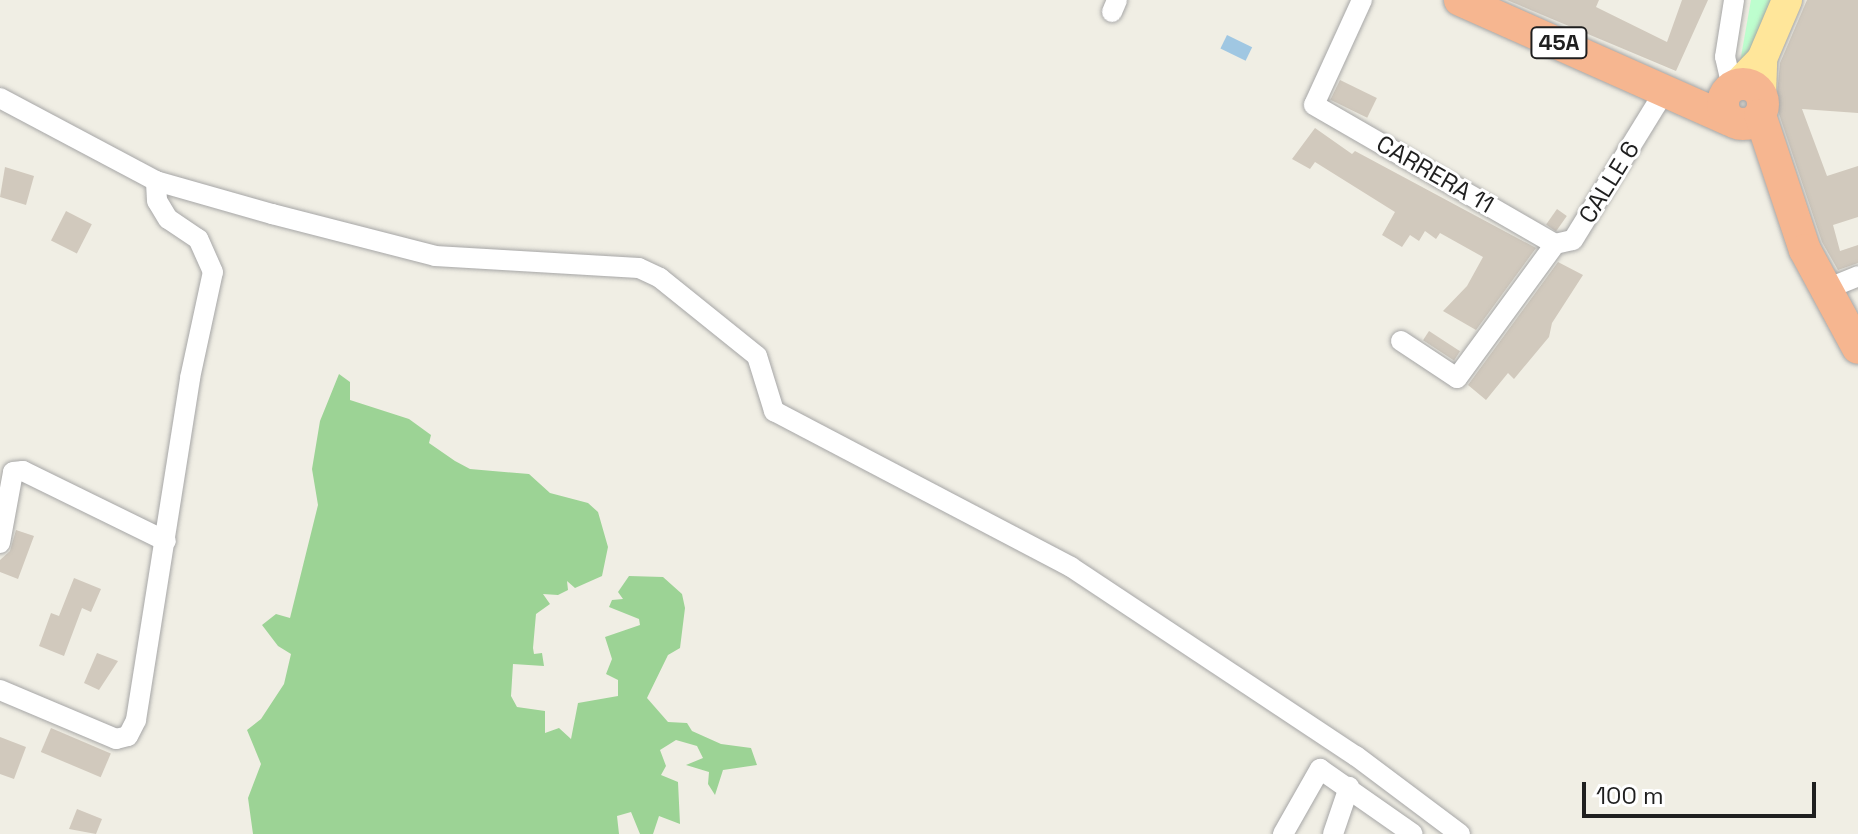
<!DOCTYPE html>
<style>
body{margin:0}
#map{position:relative;width:1858px;height:834px;overflow:hidden;background:#f0eee4;font-family:"Space Grotesk",sans-serif}
div>[style]{position:absolute}
[style*='--x']{left:calc(var(--x)*1px);top:calc(var(--y)*1px);width:calc(var(--w)*1px);rotate:calc(var(--a)*1deg)}
.forest>*{inset:0;background:#9cd395}
.park>*{inset:0;background:#bdfece}
.water>*{inset:0;background:#a0c7e2;transform-origin:0 0}
.building>*{inset:0;background:#d1c9bd;transform-origin:0 0}
.roads{filter:drop-shadow(0 0 2px #a6a6a6) drop-shadow(0 0 2px #a6a6a6)}
.minor>*{height:20px;margin:-10px;padding:0 10px;transform-origin:10px;border-radius:10px;background:#fff}
.primary>*{height:30px;margin:-15px;padding:0 15px;transform-origin:15px;border-radius:15px;background:#ffe69a}
.trunk>*{height:32px;margin:-16px;padding:0 16px;transform-origin:16px;border-radius:16px;background:#f6b690}
.trunk>.ring{margin:-16px;padding:0;box-sizing:content-box;background:none;border:32px solid #f6b690;border-radius:50%}
span{translate:-50% -50%;white-space:nowrap;text-align:center;line-height:1.15;-webkit-text-stroke:6px #fff;paint-order:stroke}
.shield-label span{padding:2px 6px;background:#fff;border:2px solid;border-radius:6px;-webkit-text-stroke-width:0}
.shield-label{font-size:22px;color:#1f1f1f;font-weight:700}
.street-label{font-size:24px;color:#1f1f1f}
.scale{position:absolute;left:1582px;top:782px;width:234px;height:36px;box-sizing:border-box;border:4px solid #1f1f1f;border-top:0;padding-left:10px;font-size:24px;line-height:28px;white-space:nowrap;color:#1f1f1f;-webkit-text-stroke:6px #fff;paint-order:stroke}
</style>
<div id="map">
<div class="forest">
<div style="clip-path:polygon(339px 374px,350px 382px,350px 400px,409px 419px,431px 435px,429px 443px,455px 461px,470px 469px,529px 474px,550px 493px,588px 503px,598px 512px,608px 547px,602px 576px,575px 588px,567px 581px,568px 590px,558px 595px,543px 594px,550px 604px,536px 614px,533px 648px,534px 654px,542px 653px,544px 666px,513px 664px,511px 696px,517px 707px,545px 711px,545px 733px,559px 728px,571px 739px,578px 703px,618px 696px,618px 680px,606px 674px,612px 659px,605px 637px,640px 625px,639px 619px,609px 607px,612px 600px,623px 599px,618px 592px,629px 576px,663px 577px,682px 594px,685px 608px,680px 648px,668px 655px,647px 698px,668px 722px,687px 723px,692px 731px,721px 744px,751px 748px,757px 765px,723px 770px,715px 795px,708px 784px,709px 772px,686px 765px,703px 758px,697px 746px,676px 740px,660px 750px,666px 766px,661px 775px,678px 782px,680px 824px,659px 816px,653px 834px,640px 834px,631px 812px,617px 816px,619px 834px,253px 834px,248px 798px,261px 764px,247px 730px,261px 719px,284px 684px,291px 654px,278px 646px,262px 625px,276px 614px,290px 618px,318px 505px,312px 469px,320px 421px)"></div>
</div>
<div class="park">
<div style="clip-path:polygon(1751px 0,1773px 0,1752px 54px,1739px 68px)"></div>
</div>
<div class="water">
<div style="left:1227px;top:35px;width:28px;height:15px;rotate:26deg"></div>
</div>
<div class="building">
<div style="clip-path:polygon(1507px 0,1599px 0,1596px 7px,1667px 42px,1682px 0,1708px 0,1676px 71px)"></div>
<div style="clip-path:polygon(1807px 0,1858px 0,1858px 113px,1802px 109px,1827px 176px,1858px 166px,1858px 217px,1833px 225px,1840px 251px,1858px 245px,1858px 263px,1838px 270px,1822px 242px,1776px 105px,1780px 63px)"></div>
<div style="left:1340px;top:80px;width:41px;height:22px;rotate:26deg"></div>
<div style="clip-path:polygon(1315px 128px,1352px 154px,1355px 151px,1536px 248px,1476px 330px,1443px 311px,1467px 286px,1483px 257px,1440px 233px,1436px 239px,1425px 231px,1419px 241px,1410px 235px,1402px 247px,1382px 235px,1395px 212px,1315px 162px,1310px 169px,1292px 159px)"></div>
<div style="clip-path:polygon(5px 167px,34px 176px,26px 205px,0 197px)"></div>
<div style="left:1557px;top:209px;width:12px;height:19px;rotate:35deg"></div>
<div style="left:66px;top:211px;width:29px;height:33px;rotate:27deg"></div>
<div style="clip-path:polygon(1558px 262px,1583px 275px,1552px 323px,1549px 337px,1514px 379px,1508px 373px,1486px 400px,1468px 385px)"></div>
<div style="left:1429px;top:331px;width:37px;height:11px;rotate:33deg"></div>
<div style="clip-path:polygon(16px 530px,34px 536px,18px 579px,0 572px,0 560px,10px 551px)"></div>
<div style="clip-path:polygon(74px 578px,101px 589px,91px 612px,82px 608px,64px 656px,39px 646px,51px 613px,59px 616px)"></div>
<div style="clip-path:polygon(97px 653px,118px 661px,99px 690px,84px 683px)"></div>
<div style="left:51px;top:728px;width:65px;height:26px;rotate:23deg"></div>
<div style="clip-path:polygon(0 737px,26px 747px,14px 779px,0 774px)"></div>
<div style="clip-path:polygon(77px 809px,102px 819px,96px 834px,69px 829px)"></div>
</div>
<div class="roads">
<div class="minor">
<div style="--x:1362;--y:0;--w:115;--a:114.6"></div>
<div style="--x:1314;--y:105;--w:278;--a:30"></div>
<div style="--x:1112;--y:12;--w:13;--a:-67"></div>
<div style="--x:1732;--y:87;--w:31;--a:-103"></div>
<div style="--x:1725;--y:57;--w:58;--a:-81"></div>
<div style="--x:0;--y:98;--w:177;--a:28"></div>
<div style="--x:156;--y:181;--w:121;--a:15.9"></div>
<div style="--x:272;--y:214;--w:168;--a:14.4"></div>
<div style="--x:435;--y:256;--w:204;--a:3.4"></div>
<div style="--x:639;--y:268;--w:23;--a:25"></div>
<div style="--x:660;--y:278;--w:124;--a:38.8"></div>
<div style="--x:757;--y:356;--w:58;--a:72.8"></div>
<div style="--x:774;--y:411;--w:335;--a:27.7"></div>
<div style="--x:1071;--y:567;--w:342;--a:33.6"></div>
<div style="--x:1356;--y:756;--w:130;--a:36.9"></div>
<div style="--x:1824;--y:290;--w:37;--a:-22"></div>
<div style="--x:1401;--y:341;--w:67;--a:33.5"></div>
<div style="--x:1457;--y:378;--w:166;--a:-53.8"></div>
<div style="--x:1555;--y:244;--w:18;--a:-13"></div>
<div style="--x:1573;--y:240;--w:177;--a:-58.4"></div>
<div style="--x:0;--y:543;--w:72;--a:-79.6"></div>
<div style="--x:13;--y:472;--w:10;--a:-6"></div>
<div style="--x:23;--y:471;--w:159;--a:26.1"></div>
<div style="--x:0;--y:690;--w:126;--a:22.9"></div>
<div style="--x:116;--y:739;--w:12;--a:-14"></div>
<div style="--x:128;--y:736;--w:18;--a:-63"></div>
<div style="--x:136;--y:720;--w:346;--a:-81"></div>
<div style="--x:190;--y:378;--w:108;--a:-77.8"></div>
<div style="--x:213;--y:272;--w:36;--a:-114"></div>
<div style="--x:198;--y:239;--w:36;--a:-146"></div>
<div style="--x:168;--y:219;--w:21;--a:-121"></div>
<div style="--x:157;--y:201;--w:20;--a:-93"></div>
<div style="--x:1283;--y:834;--w:75;--a:-60.4"></div>
<div style="--x:1320;--y:769;--w:113;--a:35"></div>
<div style="--x:1333;--y:834;--w:50;--a:-71.2"></div>
</div>
<div class="primary">
<div style="--x:1737;--y:85;--w:36;--a:-46"></div>
<div style="--x:1762;--y:59;--w:64;--a:-67"></div>
<div style="--x:1761;--y:95;--w:36;--a:-88"></div>
</div>
<div class="trunk">
<div style="--x:1460;--y:0;--w:295;--a:24"></div>
<div class="ring" style="left:1723px;top:84px;width:8px;height:8px"></div>
<div style="--x:1760;--y:115;--w:142;--a:71.6"></div>
<div style="--x:1805;--y:250;--w:111;--a:61.6"></div>
</div>
</div>
<div class="shield-label">
<span style="left:1559px;top:43px">45A</span>
</div>
<div class="street-label">
<span style="left:1435px;top:174px;rotate:30deg">CARRERA 11</span>
<span style="left:1609px;top:182px;rotate:-58deg">CALLE 6</span>
</div>
<div class="scale">100 m</div>
</div>
